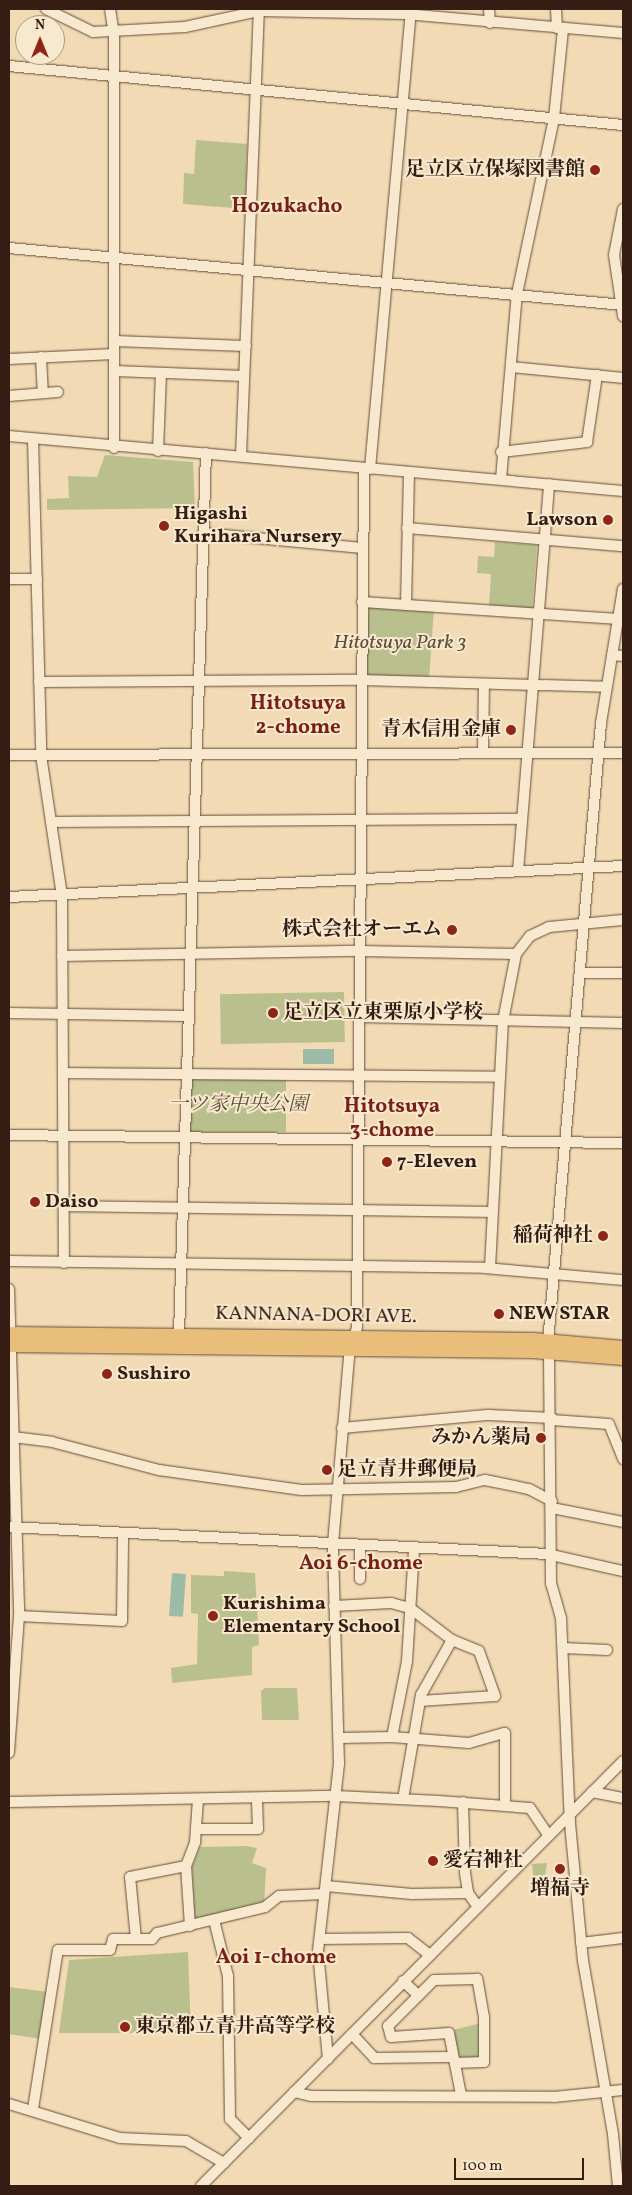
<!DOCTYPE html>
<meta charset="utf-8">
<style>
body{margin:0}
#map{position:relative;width:632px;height:2195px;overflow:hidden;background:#f2dbb4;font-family:Vollkorn,"Noto Serif JP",serif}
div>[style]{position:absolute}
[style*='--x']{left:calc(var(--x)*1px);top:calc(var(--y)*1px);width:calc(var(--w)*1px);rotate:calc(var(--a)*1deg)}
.green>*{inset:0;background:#bac08d;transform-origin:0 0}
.water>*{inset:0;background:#9cbca8;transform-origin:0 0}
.roads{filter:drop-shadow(0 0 1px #654c3c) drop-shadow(0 0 1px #654c3c)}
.minor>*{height:10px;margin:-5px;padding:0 5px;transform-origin:5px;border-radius:5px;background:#f7e8ce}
.major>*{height:14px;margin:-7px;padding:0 7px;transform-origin:7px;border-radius:7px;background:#e9be7a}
.dots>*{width:14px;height:14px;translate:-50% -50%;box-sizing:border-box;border:2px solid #f7e8ce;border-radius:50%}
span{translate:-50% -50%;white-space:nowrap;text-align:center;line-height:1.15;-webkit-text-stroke:4px #f7e8ce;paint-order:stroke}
.poi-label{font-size:20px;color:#361d14;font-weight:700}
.right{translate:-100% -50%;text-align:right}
.left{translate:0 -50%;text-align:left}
.park-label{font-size:20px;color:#5e4e38;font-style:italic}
.street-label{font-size:20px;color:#361d14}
.neighbourhood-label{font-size:21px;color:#7a1f14;font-weight:700}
.frame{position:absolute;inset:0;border:10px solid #361d14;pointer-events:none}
.north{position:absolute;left:15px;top:15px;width:50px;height:50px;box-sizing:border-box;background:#f7e8ce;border:1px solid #aa9784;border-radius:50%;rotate:0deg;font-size:14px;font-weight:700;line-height:20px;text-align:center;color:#361d14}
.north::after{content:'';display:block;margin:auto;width:18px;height:22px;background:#8f2418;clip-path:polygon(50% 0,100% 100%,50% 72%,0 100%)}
.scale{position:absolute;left:454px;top:2158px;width:130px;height:22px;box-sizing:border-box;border:2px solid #361d14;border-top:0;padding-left:6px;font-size:15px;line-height:18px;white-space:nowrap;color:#361d14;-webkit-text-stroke:4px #f7e8ce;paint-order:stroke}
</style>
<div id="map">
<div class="green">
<div style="clip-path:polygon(196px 140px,247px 144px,245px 209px,183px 204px,184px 173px,194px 174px)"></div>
<div style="clip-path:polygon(105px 455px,193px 462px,195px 508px,47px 510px,47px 499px,69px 498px,68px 476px,97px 477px)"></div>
<div style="clip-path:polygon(495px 542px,537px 545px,532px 608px,489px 606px,491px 574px,477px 573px,478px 556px,494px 557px)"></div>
<div style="left:369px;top:606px;width:65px;height:71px;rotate:4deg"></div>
<div style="left:344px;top:992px;width:50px;height:124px;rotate:89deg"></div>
<div style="left:189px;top:1079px;width:97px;height:53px"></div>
<div style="clip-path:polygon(224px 1571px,255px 1573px,259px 1645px,252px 1647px,252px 1675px,172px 1683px,171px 1668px,197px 1664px,198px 1614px,191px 1613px,191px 1575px,224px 1576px)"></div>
<div style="clip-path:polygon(265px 1688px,297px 1688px,299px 1720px,262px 1720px,261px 1691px)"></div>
<div style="clip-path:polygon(246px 1846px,257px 1848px,252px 1863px,266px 1868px,264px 1905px,198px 1919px,194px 1916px,192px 1867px,200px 1847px)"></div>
<div style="clip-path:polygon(547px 1863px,543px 1890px,535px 1890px,532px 1864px)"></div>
<div style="clip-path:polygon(188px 1952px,191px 2033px,59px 2033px,69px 1960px)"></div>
<div style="clip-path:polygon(9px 1987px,48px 1992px,41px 2039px,9px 2034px)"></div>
<div style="clip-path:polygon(481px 2023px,480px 2058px,455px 2057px,453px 2030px)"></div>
</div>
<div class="water">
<div style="left:303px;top:1049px;width:31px;height:15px"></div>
<div style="left:172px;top:1573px;width:14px;height:43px;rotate:4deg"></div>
</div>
<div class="roads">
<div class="minor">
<div style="--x:46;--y:9;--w:52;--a:26.1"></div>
<div style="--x:93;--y:32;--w:92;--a:-3.1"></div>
<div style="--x:185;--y:27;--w:76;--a:-12.2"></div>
<div style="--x:259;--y:11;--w:146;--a:1.2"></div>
<div style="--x:405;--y:14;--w:219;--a:5"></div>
<div style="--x:110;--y:9;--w:26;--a:81"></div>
<div style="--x:114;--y:35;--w:413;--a:90"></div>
<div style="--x:489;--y:9;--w:14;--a:86"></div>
<div style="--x:556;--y:9;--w:19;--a:87"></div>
<div style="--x:9;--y:66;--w:617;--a:5.49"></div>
<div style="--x:623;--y:209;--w:47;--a:101.1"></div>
<div style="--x:614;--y:255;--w:62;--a:81.6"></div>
<div style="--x:9;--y:248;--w:617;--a:5.3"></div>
<div style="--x:114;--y:341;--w:132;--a:2.2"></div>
<div style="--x:41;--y:357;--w:36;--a:87"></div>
<div style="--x:9;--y:359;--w:105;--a:-2.7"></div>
<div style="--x:511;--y:367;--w:113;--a:5.6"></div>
<div style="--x:115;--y:371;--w:129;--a:2.2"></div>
<div style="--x:9;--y:396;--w:49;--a:-4.7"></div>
<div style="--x:9;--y:436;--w:616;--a:5.12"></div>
<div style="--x:33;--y:439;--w:316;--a:88.5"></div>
<div style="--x:41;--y:755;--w:143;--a:81.5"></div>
<div style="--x:62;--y:896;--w:367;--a:89.7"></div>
<div style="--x:158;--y:451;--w:78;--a:-87.8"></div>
<div style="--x:501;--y:452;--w:87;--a:-6.6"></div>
<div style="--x:587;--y:442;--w:68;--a:-81.5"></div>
<div style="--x:241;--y:456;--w:445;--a:-87.7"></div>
<div style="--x:370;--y:469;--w:462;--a:-84.9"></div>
<div style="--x:501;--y:479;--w:186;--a:-85.1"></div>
<div style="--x:517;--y:294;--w:180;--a:-78.1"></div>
<div style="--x:554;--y:118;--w:89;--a:-84.2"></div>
<div style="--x:407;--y:528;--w:217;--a:4.8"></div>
<div style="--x:203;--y:533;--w:160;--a:5.4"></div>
<div style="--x:9;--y:579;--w:28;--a:0"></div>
<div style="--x:362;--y:602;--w:257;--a:3.8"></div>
<div style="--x:406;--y:605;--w:133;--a:-88.7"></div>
<div style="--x:612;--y:655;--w:11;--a:5"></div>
<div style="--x:39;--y:682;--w:322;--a:-0.4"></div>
<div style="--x:361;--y:680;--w:245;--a:1.6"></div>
<div style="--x:483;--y:753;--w:68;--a:-89.2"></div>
<div style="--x:9;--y:755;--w:614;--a:-0.19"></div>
<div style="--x:51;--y:822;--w:471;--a:-0.4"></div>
<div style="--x:518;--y:871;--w:388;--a:-85.4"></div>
<div style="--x:9;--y:897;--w:615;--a:-2.89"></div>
<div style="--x:62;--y:956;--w:298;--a:-1"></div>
<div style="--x:360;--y:951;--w:156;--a:1.1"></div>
<div style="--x:582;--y:973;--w:41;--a:0"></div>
<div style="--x:9;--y:1013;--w:177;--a:1"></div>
<div style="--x:359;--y:1017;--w:264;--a:1.3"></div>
<div style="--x:63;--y:1073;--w:437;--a:0.5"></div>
<div style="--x:9;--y:1135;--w:614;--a:0.75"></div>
<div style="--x:64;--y:1206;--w:427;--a:0.8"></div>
<div style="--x:9;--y:1261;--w:476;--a:0.8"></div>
<div style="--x:485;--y:1268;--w:139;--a:5"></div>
<div style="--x:490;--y:1268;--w:247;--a:-87"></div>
<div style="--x:503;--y:1021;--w:68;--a:-79"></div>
<div style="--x:516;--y:954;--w:23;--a:-52"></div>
<div style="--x:530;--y:936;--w:21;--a:-25"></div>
<div style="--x:549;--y:927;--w:74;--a:-5.4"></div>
<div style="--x:9;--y:1289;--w:327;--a:88.2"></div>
<div style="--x:19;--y:1616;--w:137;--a:94.2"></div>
<div style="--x:179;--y:1335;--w:882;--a:-88.25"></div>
<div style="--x:552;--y:1420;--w:57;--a:4"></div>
<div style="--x:609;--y:1424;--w:38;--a:68"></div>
<div style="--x:342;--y:1428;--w:148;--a:-5.1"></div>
<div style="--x:489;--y:1415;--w:63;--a:2.7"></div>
<div style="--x:13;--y:1437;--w:39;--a:7"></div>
<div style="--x:52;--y:1442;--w:111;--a:14.7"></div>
<div style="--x:159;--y:1470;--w:144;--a:8"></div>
<div style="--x:302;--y:1490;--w:154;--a:-1.1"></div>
<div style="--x:456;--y:1487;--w:30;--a:-14"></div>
<div style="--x:485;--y:1480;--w:45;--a:11.6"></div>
<div style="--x:529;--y:1489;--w:26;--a:28"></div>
<div style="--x:552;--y:1508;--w:72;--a:11.2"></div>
<div style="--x:9;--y:1527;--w:539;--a:2.87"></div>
<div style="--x:547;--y:1554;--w:78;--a:12.6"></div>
<div style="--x:360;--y:1579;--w:33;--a:-90"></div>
<div style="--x:334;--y:1606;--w:57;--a:-3"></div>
<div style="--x:391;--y:1603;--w:20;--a:15"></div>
<div style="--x:410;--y:1608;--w:53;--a:37.3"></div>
<div style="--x:452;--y:1640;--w:29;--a:22"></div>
<div style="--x:479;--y:1651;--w:48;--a:70.4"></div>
<div style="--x:495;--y:1696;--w:75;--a:176.2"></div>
<div style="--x:19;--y:1616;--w:103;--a:2.8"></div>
<div style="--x:122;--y:1621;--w:88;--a:-89.3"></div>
<div style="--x:563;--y:1648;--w:44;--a:2.6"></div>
<div style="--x:392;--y:1737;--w:77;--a:4.5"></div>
<div style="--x:469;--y:1743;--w:37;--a:-16"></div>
<div style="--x:505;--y:1733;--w:72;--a:90"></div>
<div style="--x:339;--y:1738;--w:53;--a:-1.1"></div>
<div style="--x:392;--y:1737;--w:77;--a:-78.8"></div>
<div style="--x:407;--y:1661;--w:112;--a:-86.4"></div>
<div style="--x:592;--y:1792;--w:32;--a:11"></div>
<div style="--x:403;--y:1799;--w:106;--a:-80.2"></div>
<div style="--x:421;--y:1695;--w:63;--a:-60.6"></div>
<div style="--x:9;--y:1802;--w:327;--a:-1.1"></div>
<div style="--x:336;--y:1796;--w:103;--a:2.8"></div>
<div style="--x:439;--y:1801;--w:91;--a:4.4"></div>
<div style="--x:530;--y:1808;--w:32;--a:56"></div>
<div style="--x:463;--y:1802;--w:71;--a:88.4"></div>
<div style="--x:465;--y:1873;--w:20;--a:81"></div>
<div style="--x:468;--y:1893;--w:17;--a:54"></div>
<div style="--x:196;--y:1829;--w:62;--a:0"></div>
<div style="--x:258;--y:1829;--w:31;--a:-92"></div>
<div style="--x:326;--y:1886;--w:86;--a:5.3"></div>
<div style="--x:412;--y:1894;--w:56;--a:-1"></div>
<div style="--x:214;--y:1920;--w:58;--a:76"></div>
<div style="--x:228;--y:1976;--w:143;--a:89.2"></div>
<div style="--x:230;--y:2119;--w:27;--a:45"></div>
<div style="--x:190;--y:1926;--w:60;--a:-93.8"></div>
<div style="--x:186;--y:1866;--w:26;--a:-69"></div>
<div style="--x:195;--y:1842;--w:43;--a:-86"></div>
<div style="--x:136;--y:1939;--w:62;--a:-95.5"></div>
<div style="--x:130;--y:1877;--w:57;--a:-11.1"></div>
<div style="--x:320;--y:1939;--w:88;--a:-0.7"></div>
<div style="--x:408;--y:1938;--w:28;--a:38"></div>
<div style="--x:581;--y:1943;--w:42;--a:-6.8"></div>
<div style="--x:403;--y:1981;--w:21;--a:43"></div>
<div style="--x:352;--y:2034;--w:33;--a:47"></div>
<div style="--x:374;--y:2058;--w:77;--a:-0.7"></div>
<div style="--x:328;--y:2059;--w:108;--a:-95.3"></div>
<div style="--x:318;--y:1951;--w:188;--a:-83.6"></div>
<div style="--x:339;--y:1764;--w:220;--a:-91.6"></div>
<div style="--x:333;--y:1544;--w:188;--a:-85.1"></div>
<div style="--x:349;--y:1357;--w:31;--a:-75"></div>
<div style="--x:357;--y:1327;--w:859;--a:-89.53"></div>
<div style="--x:455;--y:2063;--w:29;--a:-2"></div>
<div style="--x:484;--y:2062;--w:45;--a:-90"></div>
<div style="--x:484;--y:2017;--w:39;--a:-100"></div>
<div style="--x:477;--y:1979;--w:43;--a:178.7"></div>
<div style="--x:434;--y:1980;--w:65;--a:135"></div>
<div style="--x:388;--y:2026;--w:11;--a:75"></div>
<div style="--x:391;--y:2037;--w:58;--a:-3.9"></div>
<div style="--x:449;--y:2033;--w:63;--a:79"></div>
<div style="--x:294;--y:2092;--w:17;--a:13"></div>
<div style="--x:311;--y:2096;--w:243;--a:0.2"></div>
<div style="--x:554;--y:2097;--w:69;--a:-5.8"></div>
<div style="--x:9;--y:2104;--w:116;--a:17"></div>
<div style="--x:120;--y:2138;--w:66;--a:2.6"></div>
<div style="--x:186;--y:2141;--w:44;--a:30.1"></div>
<div style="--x:33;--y:2109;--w:161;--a:-81.1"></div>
<div style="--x:58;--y:1950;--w:52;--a:0"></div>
<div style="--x:110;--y:1950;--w:11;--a:-75"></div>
<div style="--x:113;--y:1939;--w:39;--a:0"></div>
<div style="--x:152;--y:1939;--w:8;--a:-50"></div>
<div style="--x:157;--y:1933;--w:111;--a:-13.5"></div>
<div style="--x:265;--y:1907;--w:18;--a:-38"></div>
<div style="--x:279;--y:1896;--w:45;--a:-2.5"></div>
<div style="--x:201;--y:2186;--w:599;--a:-45.2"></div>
<div style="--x:618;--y:2186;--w:52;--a:-95.5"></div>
<div style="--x:613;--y:2134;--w:176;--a:-99.8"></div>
<div style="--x:583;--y:1961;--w:138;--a:-95.4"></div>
<div style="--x:570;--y:1824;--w:206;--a:-92.5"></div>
<div style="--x:561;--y:1618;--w:35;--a:-106"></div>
<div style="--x:551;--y:1584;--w:253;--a:-90.5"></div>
<div style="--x:549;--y:1331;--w:610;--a:-85.11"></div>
<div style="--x:601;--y:723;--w:136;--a:-80.7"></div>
</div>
<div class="major">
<div style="--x:9;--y:1334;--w:524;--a:0.66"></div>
<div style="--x:533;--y:1340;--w:90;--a:5.1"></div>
<div style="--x:9;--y:1345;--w:524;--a:0.66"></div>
<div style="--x:533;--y:1351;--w:90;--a:4.4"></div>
</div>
</div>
<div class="dots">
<div style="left:595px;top:170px;background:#8f2418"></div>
<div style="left:608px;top:520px;background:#8f2418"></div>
<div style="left:164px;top:526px;background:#8f2418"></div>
<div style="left:511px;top:730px;background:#8f2418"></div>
<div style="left:452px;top:930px;background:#8f2418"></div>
<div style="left:273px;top:1013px;background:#8f2418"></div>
<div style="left:387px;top:1162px;background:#8f2418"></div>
<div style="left:35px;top:1202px;background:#8f2418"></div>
<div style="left:603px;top:1236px;background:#8f2418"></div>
<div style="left:499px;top:1314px;background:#8f2418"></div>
<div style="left:107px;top:1374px;background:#8f2418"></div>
<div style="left:541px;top:1438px;background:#8f2418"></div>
<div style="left:327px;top:1470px;background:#8f2418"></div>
<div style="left:213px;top:1616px;background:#8f2418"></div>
<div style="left:433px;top:1861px;background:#8f2418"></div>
<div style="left:560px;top:1869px;background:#8f2418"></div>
<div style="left:125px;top:2027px;background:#8f2418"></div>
</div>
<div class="poi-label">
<span class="right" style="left:585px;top:170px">足立区立保塚図書館</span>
<span class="left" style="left:174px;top:526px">Higashi<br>Kurihara Nursery</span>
<span class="right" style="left:598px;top:520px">Lawson</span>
<span class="right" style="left:501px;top:730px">青木信用金庫</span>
<span class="right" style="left:442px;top:930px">株式会社オーエム</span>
<span class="left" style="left:283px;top:1013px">足立区立東栗原小学校</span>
<span class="left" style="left:397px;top:1162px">7-Eleven</span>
<span class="left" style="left:45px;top:1202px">Daiso</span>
<span class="right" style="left:593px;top:1236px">稲荷神社</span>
<span class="left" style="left:509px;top:1314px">NEW STAR</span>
<span class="left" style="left:117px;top:1374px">Sushiro</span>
<span class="right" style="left:531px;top:1438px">みかん薬局</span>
<span class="left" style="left:337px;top:1470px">足立青井郵便局</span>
<span class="left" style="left:223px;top:1616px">Kurishima<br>Elementary School</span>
<span class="left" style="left:443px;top:1861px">愛宕神社</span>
<span style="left:560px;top:1889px">増福寺</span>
<span class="left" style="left:135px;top:2027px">東京都立青井高等学校</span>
</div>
<div class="park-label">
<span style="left:400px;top:643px">Hitotsuya Park 3</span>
<span style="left:238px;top:1105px">一ツ家中央公園</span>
</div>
<div class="street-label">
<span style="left:316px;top:1316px;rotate:1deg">KANNANA-DORI AVE.</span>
</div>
<div class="neighbourhood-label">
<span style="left:287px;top:207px">Hozukacho</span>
<span style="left:298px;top:716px">Hitotsuya<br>2-chome</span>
<span style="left:392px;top:1119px">Hitotsuya<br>3-chome</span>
<span style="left:361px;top:1564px">Aoi 6-chome</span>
<span style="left:276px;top:1958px">Aoi 1-chome</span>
</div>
<div class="frame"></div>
<div class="north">N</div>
<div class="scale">100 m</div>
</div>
